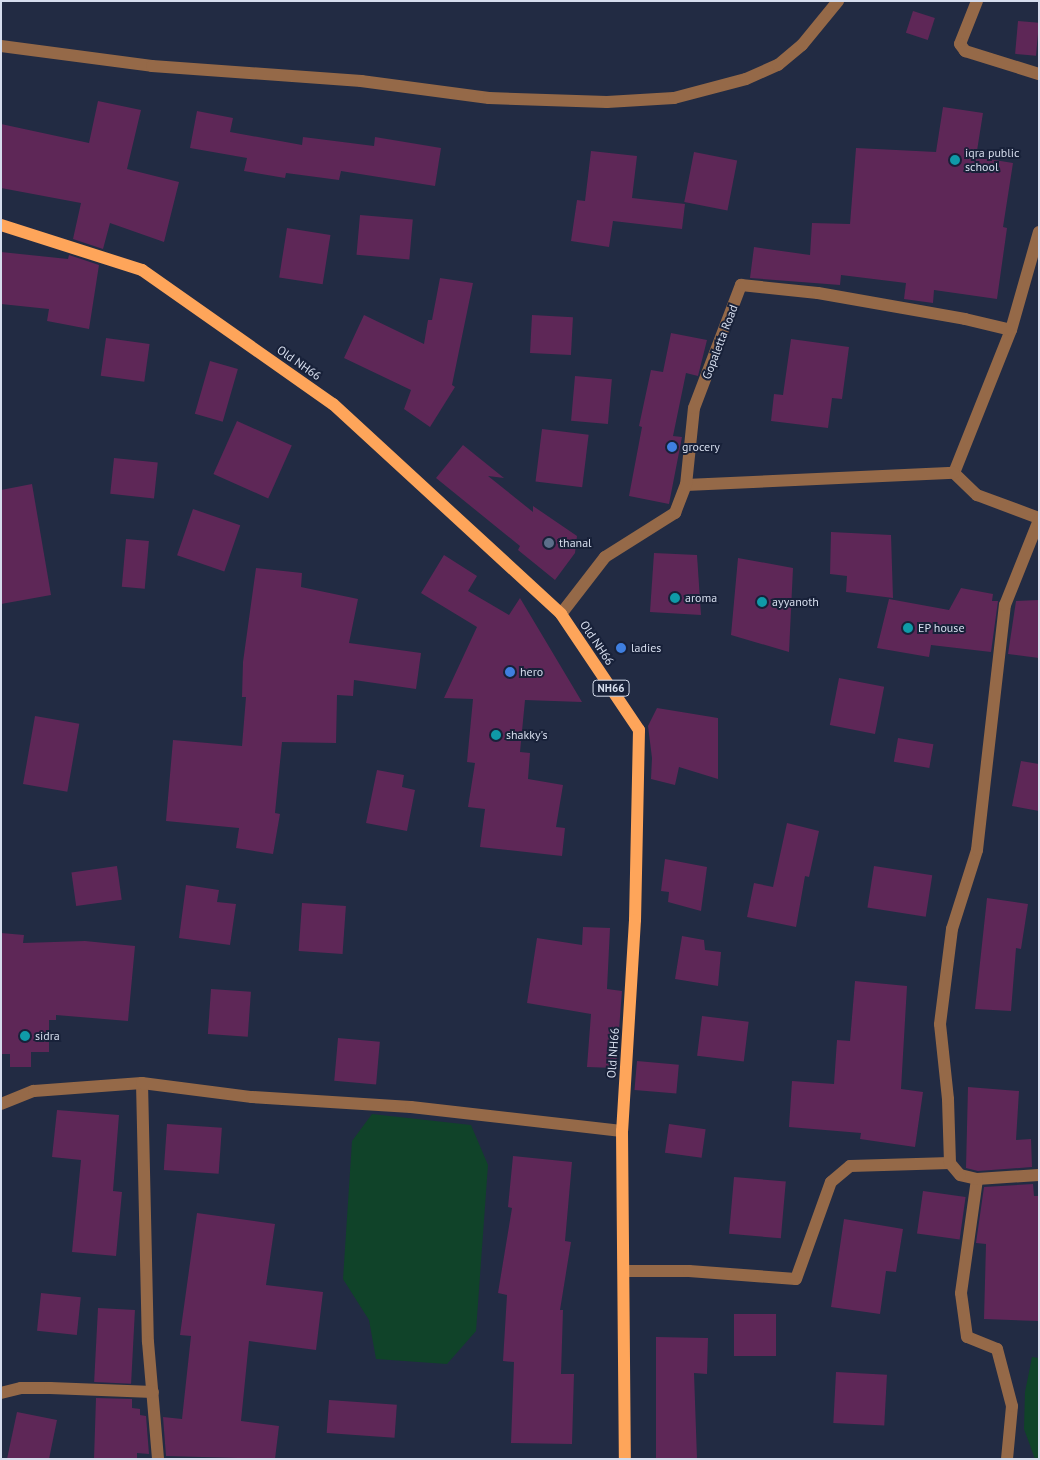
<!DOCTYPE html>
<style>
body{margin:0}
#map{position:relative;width:1040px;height:1460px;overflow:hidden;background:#222b43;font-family:"PT Sans",sans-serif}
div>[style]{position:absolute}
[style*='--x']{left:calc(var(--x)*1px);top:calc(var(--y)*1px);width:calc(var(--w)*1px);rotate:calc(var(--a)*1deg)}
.green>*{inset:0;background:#104329}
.building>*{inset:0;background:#5e2757;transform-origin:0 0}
.minor>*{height:12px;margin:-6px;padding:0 6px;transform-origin:6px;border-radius:6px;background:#956948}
.major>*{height:12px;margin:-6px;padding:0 6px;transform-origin:6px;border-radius:6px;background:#fea55a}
.dots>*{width:14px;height:14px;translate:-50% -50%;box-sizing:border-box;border:2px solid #182139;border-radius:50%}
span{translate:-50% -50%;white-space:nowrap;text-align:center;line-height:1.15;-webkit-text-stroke:4px #182139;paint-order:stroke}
.shield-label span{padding:1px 4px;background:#182139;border:1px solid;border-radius:4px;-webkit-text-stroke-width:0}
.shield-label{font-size:11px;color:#d6dded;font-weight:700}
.poi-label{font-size:12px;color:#d6dded}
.left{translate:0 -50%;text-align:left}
.street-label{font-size:12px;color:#d6dded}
.frame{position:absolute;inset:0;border:2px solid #d6dded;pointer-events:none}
</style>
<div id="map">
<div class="green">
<div style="clip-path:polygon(372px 1114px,471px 1125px,488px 1165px,476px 1331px,447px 1364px,376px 1359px,369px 1320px,343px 1279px,352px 1141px)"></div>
<div style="clip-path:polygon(1032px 1357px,1039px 1358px,1039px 1459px,1035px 1459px,1024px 1429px,1025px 1392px)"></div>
</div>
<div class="building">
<div style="left:913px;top:11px;width:23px;height:23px;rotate:18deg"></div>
<div style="left:1018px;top:21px;width:21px;height:33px;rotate:5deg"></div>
<div style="clip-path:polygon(98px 101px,141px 110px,127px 169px,179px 182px,164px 242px,110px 223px,103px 249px,73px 239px,81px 203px,1px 188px,1px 124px,89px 143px)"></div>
<div style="clip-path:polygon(943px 107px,983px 113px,976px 157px,1013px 163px,1003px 227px,1007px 228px,997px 299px,934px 290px,933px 303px,904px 299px,906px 283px,841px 275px,840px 285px,750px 278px,754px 247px,810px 255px,812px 223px,850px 224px,856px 148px,936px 152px)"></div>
<div style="clip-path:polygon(197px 111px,233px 118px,230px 132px,302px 145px,303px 137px,374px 146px,375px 137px,441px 148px,435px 186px,341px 171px,339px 180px,286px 173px,285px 178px,244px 171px,247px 158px,190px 148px)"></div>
<div style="clip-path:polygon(591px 151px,637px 156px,632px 198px,685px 204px,682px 229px,613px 221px,609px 247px,571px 241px,577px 200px,585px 201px)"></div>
<div style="left:694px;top:152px;width:44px;height:51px;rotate:11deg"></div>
<div style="left:360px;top:215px;width:53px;height:40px;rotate:5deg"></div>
<div style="left:287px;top:228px;width:44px;height:50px;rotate:9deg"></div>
<div style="clip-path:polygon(1px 252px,68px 259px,69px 255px,99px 265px,89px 329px,47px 321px,49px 309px,1px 304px)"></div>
<div style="clip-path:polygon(440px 278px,473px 283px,452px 385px,455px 387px,430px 427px,404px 409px,411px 390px,344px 358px,364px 315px,424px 344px,428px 320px,432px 320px)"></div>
<div style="left:532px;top:315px;width:41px;height:38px;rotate:3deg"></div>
<div style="clip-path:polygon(671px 333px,707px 340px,698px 376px,686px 373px,673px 436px,682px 437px,669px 504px,629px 496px,642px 427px,639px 426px,651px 370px,663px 372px)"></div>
<div style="left:106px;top:338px;width:44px;height:38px;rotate:8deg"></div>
<div style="clip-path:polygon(791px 339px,849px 347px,842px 399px,832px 398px,828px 428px,771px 421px,774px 394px,783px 395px)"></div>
<div style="left:210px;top:361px;width:29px;height:55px;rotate:16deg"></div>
<div style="left:575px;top:376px;width:37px;height:45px;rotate:5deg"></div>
<div style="left:237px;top:421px;width:60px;height:58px;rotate:24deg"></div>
<div style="left:542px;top:429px;width:47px;height:53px;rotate:7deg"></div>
<div style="clip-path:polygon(463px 445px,504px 478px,488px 476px,533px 512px,533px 506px,577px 536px,575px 553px,555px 580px,518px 550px,520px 546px,436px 478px)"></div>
<div style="left:114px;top:458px;width:44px;height:36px;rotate:6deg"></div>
<div style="clip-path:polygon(32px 484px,51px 595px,1px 604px,1px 490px)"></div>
<div style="left:193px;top:509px;width:50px;height:49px;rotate:19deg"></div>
<div style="clip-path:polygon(831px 532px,891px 535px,893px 598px,846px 592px,847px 576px,830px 574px)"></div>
<div style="left:126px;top:539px;width:23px;height:48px;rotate:5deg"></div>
<div style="clip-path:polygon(654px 553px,697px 555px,701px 615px,650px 612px)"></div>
<div style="clip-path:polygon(444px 555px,477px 576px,468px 591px,509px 615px,520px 598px,582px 702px,525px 700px,520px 752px,530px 753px,528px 779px,563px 785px,556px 827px,565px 828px,562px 856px,480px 847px,485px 809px,468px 807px,475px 763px,467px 762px,473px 699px,444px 698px,477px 627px,421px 593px)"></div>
<div style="clip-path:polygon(738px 558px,793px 568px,789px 652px,731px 635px)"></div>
<div style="clip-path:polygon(256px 568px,302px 573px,301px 587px,358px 599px,349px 643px,421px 653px,416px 689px,354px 680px,353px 696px,337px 695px,336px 743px,282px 742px,275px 813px,280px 814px,273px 854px,236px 848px,239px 828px,166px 821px,173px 740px,242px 746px,246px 697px,242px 697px,243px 662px)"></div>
<div style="clip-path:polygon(961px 588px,993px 594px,992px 601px,998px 601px,991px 652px,931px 645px,929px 657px,877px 648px,889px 599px,949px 610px)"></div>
<div style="clip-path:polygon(1039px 600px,1039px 658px,1008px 654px,1016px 601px)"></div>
<div style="left:839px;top:678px;width:46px;height:48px;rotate:11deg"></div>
<div style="clip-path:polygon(657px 708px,718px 718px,718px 779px,679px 767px,675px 785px,651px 779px,652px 758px,648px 726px)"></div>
<div style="left:35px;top:716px;width:45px;height:69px;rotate:10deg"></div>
<div style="left:898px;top:738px;width:36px;height:24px;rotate:10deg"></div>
<div style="clip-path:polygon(1021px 761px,1039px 764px,1039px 811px,1012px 806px)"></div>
<div style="clip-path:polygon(377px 770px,404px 775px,402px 787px,415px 790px,407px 831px,366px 823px)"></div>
<div style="clip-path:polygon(787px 823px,819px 831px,809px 877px,805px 876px,796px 927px,747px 917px,754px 883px,773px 887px)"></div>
<div style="clip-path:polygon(665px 859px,707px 867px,701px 911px,668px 902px,669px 892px,661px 891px)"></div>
<div style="left:117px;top:866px;width:34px;height:46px;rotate:82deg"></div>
<div style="left:874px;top:866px;width:59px;height:42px;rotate:9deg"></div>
<div style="clip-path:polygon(186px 885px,219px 890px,217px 902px,236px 904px,230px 945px,179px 938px)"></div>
<div style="clip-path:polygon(987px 898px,1028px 904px,1021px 949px,1016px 948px,1011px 1011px,975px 1009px)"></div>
<div style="left:302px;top:903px;width:44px;height:48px;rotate:4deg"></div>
<div style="clip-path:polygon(583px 927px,610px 928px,607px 989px,622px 991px,616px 1068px,587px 1067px,591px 1014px,527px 1003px,537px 938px,582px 945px)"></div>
<div style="clip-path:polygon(1px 933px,24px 935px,23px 943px,85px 941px,135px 946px,128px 1021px,56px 1015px,56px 1020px,49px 1020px,49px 1052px,31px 1052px,31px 1067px,10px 1067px,10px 1054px,1px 1054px)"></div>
<div style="clip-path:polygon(682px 936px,704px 940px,705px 950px,721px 952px,718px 986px,675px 979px)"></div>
<div style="clip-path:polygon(855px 981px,907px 986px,901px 1089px,923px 1092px,915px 1147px,860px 1139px,861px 1133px,789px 1127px,792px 1081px,834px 1084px,837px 1040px,850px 1041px)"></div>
<div style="left:211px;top:989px;width:40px;height:45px;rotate:4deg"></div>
<div style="left:702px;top:1016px;width:47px;height:40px;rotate:7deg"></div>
<div style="left:338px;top:1038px;width:42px;height:43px;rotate:5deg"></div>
<div style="left:637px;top:1061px;width:42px;height:29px;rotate:5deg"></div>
<div style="clip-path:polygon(968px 1087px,1019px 1091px,1016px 1140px,1031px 1139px,1032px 1167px,978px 1171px,966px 1168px)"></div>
<div style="clip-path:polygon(57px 1110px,119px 1115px,113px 1191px,122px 1192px,116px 1256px,72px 1252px,81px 1160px,52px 1157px)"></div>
<div style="left:167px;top:1124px;width:55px;height:46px;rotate:4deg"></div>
<div style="left:669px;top:1124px;width:37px;height:29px;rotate:8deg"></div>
<div style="clip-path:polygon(513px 1156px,572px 1162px,565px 1241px,571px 1242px,560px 1310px,563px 1310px,561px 1374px,574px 1374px,572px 1444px,511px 1443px,514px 1362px,503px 1361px,507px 1295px,498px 1293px,512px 1208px,508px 1207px)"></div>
<div style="left:734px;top:1177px;width:52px;height:57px;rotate:5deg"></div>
<div style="clip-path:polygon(1033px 1184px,1034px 1196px,1039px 1196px,1039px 1321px,984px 1319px,986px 1244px,976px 1243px,984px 1187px)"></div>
<div style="left:923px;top:1191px;width:43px;height:43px;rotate:8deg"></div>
<div style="clip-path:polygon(197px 1213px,275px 1224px,266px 1285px,323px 1292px,316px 1350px,249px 1341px,241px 1421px,279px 1426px,275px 1459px,166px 1456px,163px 1417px,182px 1419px,191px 1336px,180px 1335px)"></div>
<div style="clip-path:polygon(844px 1219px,903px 1229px,896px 1272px,886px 1271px,880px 1314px,831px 1307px)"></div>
<div style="left:41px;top:1293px;width:40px;height:38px;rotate:6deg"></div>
<div style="left:98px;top:1308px;width:37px;height:74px;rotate:3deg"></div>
<div style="left:734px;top:1314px;width:42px;height:42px"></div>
<div style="clip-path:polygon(656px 1337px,708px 1338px,707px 1374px,694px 1373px,697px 1459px,656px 1459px)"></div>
<div style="left:836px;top:1372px;width:51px;height:51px;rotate:3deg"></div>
<div style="clip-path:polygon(96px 1398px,132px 1399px,132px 1408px,140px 1409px,140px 1415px,146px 1416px,149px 1454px,137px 1453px,137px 1459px,94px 1459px)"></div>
<div style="left:329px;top:1400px;width:68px;height:33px;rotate:4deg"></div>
<div style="clip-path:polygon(17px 1412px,57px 1420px,49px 1459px,7px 1459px)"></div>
</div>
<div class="minor">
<div style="--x:977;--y:1;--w:46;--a:111.6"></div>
<div style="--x:960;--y:44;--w:9;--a:54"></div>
<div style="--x:965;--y:51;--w:77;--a:17.3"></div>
<div style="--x:1;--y:46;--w:152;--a:7.5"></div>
<div style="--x:152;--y:66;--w:210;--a:4.1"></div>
<div style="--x:361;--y:81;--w:129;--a:7.6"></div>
<div style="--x:489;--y:98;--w:118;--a:1.9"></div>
<div style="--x:607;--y:102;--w:67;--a:-3.4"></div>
<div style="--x:674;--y:98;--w:74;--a:-14.8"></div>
<div style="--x:746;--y:79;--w:35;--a:-24"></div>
<div style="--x:778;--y:65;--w:31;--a:-40"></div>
<div style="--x:802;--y:45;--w:57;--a:-50.7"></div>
<div style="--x:954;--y:473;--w:154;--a:-68.3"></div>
<div style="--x:1011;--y:330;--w:102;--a:-74.1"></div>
<div style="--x:954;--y:473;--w:32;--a:44"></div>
<div style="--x:977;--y:495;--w:66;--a:20.4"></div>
<div style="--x:686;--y:485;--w:268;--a:-2.6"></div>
<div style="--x:561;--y:614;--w:72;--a:-52.3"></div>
<div style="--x:605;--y:557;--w:83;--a:-32.2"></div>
<div style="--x:675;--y:513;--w:30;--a:-69"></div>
<div style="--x:686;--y:485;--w:77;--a:-84.1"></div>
<div style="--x:694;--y:408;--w:132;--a:-69.1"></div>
<div style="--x:741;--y:285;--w:77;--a:5.9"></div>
<div style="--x:818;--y:293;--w:149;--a:10"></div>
<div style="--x:965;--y:319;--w:47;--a:13.4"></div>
<div style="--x:142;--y:1083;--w:259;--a:88.7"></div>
<div style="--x:148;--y:1342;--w:117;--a:85.1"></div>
<div style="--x:1;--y:1104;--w:35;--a:-22"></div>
<div style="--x:34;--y:1091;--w:108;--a:-4.2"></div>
<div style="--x:142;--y:1083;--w:111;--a:7.3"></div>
<div style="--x:252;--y:1097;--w:159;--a:3.6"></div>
<div style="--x:411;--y:1107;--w:212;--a:6.5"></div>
<div style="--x:977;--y:1179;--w:62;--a:-3.7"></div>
<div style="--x:625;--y:1271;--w:64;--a:0"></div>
<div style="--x:689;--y:1271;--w:107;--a:4.3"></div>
<div style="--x:796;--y:1279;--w:103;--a:-70.2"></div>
<div style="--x:831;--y:1182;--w:25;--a:-40"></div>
<div style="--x:850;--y:1166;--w:100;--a:-1.7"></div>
<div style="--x:1;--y:1393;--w:21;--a:-14"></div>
<div style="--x:21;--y:1388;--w:29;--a:0"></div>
<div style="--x:50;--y:1388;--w:103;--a:2.2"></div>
<div style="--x:1007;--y:1459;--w:53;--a:-84.6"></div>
<div style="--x:1012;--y:1406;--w:59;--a:-104.7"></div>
<div style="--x:997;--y:1349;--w:32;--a:-158"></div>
<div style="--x:967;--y:1337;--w:44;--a:-97.8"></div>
<div style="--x:961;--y:1293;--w:115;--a:-82"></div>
<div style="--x:977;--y:1179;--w:17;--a:-167"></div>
<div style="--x:960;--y:1175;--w:16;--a:-130"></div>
<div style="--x:950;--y:1163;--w:64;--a:-91.8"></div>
<div style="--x:948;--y:1099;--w:75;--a:-96.1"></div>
<div style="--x:940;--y:1024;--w:96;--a:-82.8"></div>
<div style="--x:952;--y:929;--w:83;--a:-72.4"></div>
<div style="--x:977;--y:850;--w:247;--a:-83.5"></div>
<div style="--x:1005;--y:605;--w:92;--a:-68.2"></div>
</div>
<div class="major">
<div style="--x:1;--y:225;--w:148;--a:17.7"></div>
<div style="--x:142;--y:270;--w:233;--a:35.1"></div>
<div style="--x:333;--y:404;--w:310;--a:42.6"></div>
<div style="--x:561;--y:614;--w:140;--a:56.1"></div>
<div style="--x:639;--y:730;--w:190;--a:91.2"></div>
<div style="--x:635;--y:920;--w:211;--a:93.5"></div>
<div style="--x:622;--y:1131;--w:328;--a:89.5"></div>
</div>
<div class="dots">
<div style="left:955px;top:160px;background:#0f9aa8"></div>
<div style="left:672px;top:447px;background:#3f7fe0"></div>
<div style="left:549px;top:543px;background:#5c6f8a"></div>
<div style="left:675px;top:598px;background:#0f9aa8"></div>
<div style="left:762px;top:602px;background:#0f9aa8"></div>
<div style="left:908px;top:628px;background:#0f9aa8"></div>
<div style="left:621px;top:648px;background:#3f7fe0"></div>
<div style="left:510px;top:672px;background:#3f7fe0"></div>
<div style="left:496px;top:735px;background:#0f9aa8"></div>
<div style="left:25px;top:1036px;background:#0f9aa8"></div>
</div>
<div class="shield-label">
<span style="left:611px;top:688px">NH66</span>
</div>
<div class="poi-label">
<span class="left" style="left:965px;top:160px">iqra public<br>school</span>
<span class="left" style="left:682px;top:447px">grocery</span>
<span class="left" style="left:559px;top:543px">thanal</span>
<span class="left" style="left:685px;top:598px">aroma</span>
<span class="left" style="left:772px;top:602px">ayyanoth</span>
<span class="left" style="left:918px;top:628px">EP house</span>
<span class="left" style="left:631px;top:648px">ladies</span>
<span class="left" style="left:520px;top:672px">hero</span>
<span class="left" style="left:506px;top:735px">shakky's</span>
<span class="left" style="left:35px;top:1036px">sidra</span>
</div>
<div class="street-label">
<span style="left:720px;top:342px;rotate:-69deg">Gopaletta Road</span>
<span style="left:299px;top:363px;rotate:35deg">Old NH66</span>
<span style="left:597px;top:643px;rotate:56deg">Old NH66</span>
<span style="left:613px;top:1053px;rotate:-86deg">Old NH66</span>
</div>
<div class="frame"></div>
</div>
